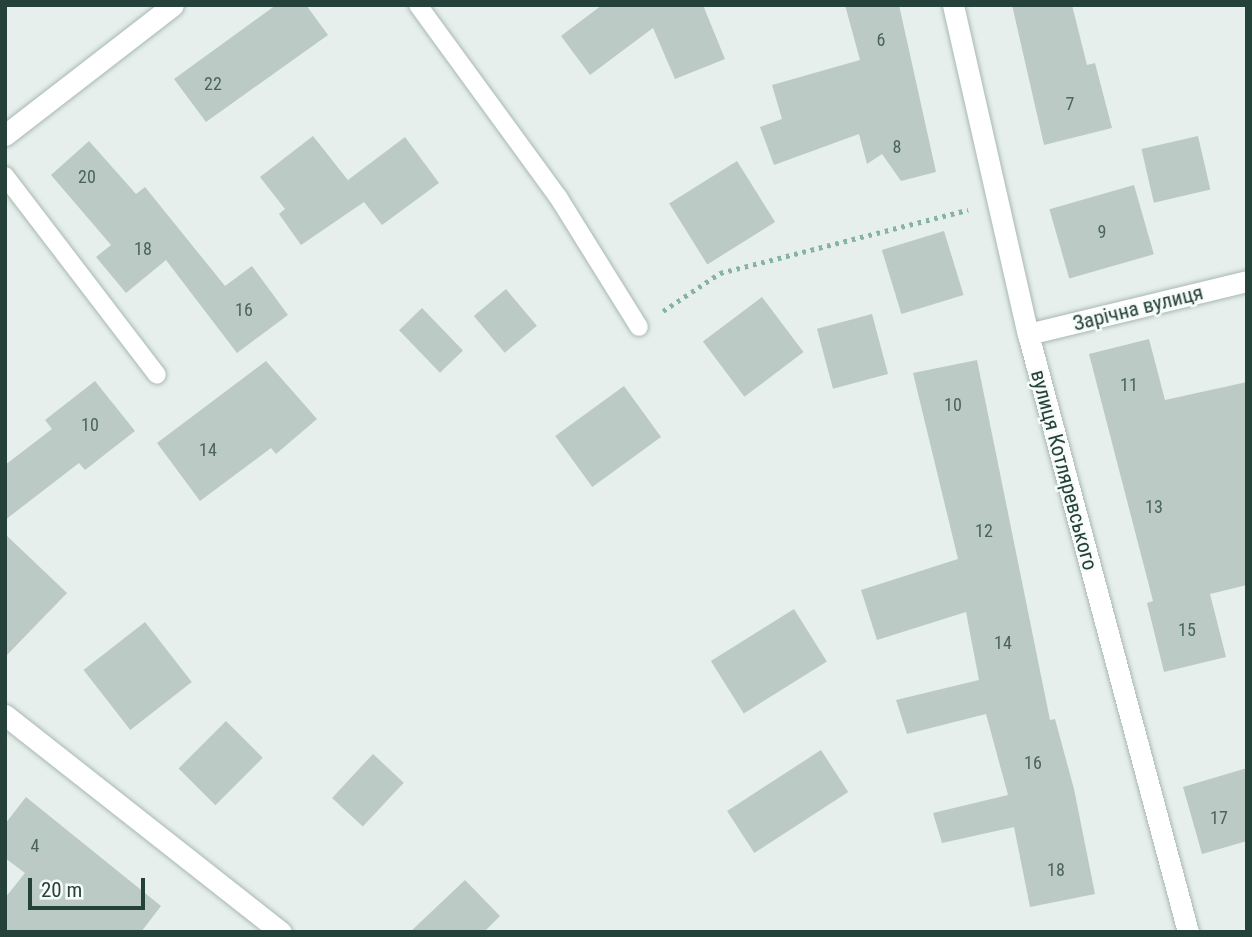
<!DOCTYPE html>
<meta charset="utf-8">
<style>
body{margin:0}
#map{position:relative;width:1252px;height:937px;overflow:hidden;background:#e6efeb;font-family:"Roboto Condensed",sans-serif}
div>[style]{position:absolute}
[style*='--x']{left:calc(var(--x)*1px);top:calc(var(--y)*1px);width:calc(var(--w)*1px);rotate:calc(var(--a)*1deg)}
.building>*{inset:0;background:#bbcac4;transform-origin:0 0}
.path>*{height:4.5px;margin-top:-2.25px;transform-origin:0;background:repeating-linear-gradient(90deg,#86b3a5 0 3.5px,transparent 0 8.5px)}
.roads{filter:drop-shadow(0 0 2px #a8b8b2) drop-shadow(0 0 2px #a8b8b2)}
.lane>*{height:18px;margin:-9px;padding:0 9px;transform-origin:9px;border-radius:9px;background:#fff}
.street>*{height:21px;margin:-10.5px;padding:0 10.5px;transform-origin:10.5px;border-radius:10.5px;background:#fff}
span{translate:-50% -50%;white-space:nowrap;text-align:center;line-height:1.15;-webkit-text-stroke:5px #f7fbf9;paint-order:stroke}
.number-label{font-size:18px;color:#4a645c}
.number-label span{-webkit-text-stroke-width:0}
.street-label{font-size:21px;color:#24423a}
.frame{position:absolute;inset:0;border:7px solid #24423a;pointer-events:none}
.scale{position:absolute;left:28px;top:878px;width:117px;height:32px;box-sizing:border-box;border:4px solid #24423a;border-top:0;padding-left:9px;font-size:21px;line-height:24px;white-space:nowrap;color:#24423a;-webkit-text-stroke:5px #f7fbf9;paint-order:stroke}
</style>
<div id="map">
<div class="building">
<div style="clip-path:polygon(276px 5px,306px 5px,328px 35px,206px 122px,174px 79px)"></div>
<div style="clip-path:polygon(602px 5px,703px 5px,725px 59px,675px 79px,653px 28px,590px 75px,561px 36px)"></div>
<div style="clip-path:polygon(845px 5px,899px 5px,936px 172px,901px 181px,882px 154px,867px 164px,859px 134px,774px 165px,760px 127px,782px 119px,772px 85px,860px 60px)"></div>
<div style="clip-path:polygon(1012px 5px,1072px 5px,1087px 65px,1095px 63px,1112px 128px,1044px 145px)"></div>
<div style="clip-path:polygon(313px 136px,351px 184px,348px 180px,405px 137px,439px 183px,382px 225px,364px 202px,301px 245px,279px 214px,285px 209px,260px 177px)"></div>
<div style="left:1198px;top:136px;width:55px;height:58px;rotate:77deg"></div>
<div style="clip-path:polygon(89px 141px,136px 194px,145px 187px,225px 286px,252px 266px,288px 315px,237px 353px,166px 260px,126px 293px,96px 257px,111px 245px,51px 175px)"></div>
<div style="left:737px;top:161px;width:72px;height:80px;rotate:58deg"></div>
<div style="left:1134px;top:185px;width:72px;height:88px;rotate:74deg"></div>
<div style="left:944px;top:231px;width:67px;height:65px;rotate:73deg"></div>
<div style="left:506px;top:289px;width:48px;height:42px;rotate:50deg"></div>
<div style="left:762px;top:297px;width:69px;height:74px;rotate:53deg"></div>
<div style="left:422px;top:308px;width:59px;height:32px;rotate:46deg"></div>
<div style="left:872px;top:314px;width:62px;height:57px;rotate:75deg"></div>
<div style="clip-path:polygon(1149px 339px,1165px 400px,1247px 382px,1247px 585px,1210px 594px,1226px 657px,1164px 672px,1147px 603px,1153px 601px,1089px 354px)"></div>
<div style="clip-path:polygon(977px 360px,1050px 720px,1055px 719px,1074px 789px,1095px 894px,1030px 907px,1014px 827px,942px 843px,933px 813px,1008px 795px,986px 714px,907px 734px,896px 700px,979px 680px,966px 612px,877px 640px,861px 590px,958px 559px,913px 373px)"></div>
<div style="clip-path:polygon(266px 361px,317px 419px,276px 454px,271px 448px,200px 501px,157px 443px)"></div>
<div style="clip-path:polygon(95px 381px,135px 431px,85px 470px,79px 463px,5px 520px,5px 465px,52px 429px,45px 420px)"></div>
<div style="left:624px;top:386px;width:63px;height:85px;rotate:54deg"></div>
<div style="clip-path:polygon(5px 534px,67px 593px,5px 657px)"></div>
<div style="left:794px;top:609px;width:62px;height:98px;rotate:58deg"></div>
<div style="left:145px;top:622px;width:76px;height:78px;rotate:52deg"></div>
<div style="left:226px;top:721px;width:52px;height:67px;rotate:45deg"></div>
<div style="left:821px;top:750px;width:50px;height:112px;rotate:57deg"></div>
<div style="left:373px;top:754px;width:42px;height:60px;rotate:43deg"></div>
<div style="clip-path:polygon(1247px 768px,1247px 841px,1202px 854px,1183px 787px)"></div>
<div style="clip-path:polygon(26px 797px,161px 906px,141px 932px,5px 932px,5px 898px,25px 873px,5px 858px,5px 824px)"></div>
<div style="clip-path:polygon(465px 880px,500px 916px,484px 932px,410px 932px)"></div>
</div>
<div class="path">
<div style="--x:663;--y:311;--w:69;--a:-33.7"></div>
<div style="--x:720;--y:273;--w:256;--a:-14.3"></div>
</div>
<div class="roads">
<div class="lane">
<div style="--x:418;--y:5;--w:238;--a:53.9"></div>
<div style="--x:558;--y:197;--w:153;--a:58.1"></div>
<div style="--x:5;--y:176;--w:250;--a:52.6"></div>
</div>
<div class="street">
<div style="--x:953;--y:5;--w:337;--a:77.2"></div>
<div style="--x:1028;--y:334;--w:619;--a:75.02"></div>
<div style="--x:5;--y:135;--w:212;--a:-37.7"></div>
<div style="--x:1028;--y:334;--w:225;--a:-13.6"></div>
<div style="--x:5;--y:715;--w:351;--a:38.2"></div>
</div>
</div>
<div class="number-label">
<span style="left:881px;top:40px">6</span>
<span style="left:213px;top:84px">22</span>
<span style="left:1070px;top:104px">7</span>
<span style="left:897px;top:147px">8</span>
<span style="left:87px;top:177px">20</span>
<span style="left:1102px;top:232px">9</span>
<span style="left:143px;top:249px">18</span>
<span style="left:244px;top:310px">16</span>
<span style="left:1129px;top:385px">11</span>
<span style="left:953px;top:405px">10</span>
<span style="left:90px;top:425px">10</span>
<span style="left:208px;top:450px">14</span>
<span style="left:1154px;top:507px">13</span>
<span style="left:984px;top:531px">12</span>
<span style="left:1187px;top:630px">15</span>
<span style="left:1003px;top:643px">14</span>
<span style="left:1033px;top:763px">16</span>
<span style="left:1219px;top:818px">17</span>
<span style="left:35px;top:846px">4</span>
<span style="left:1056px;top:870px">18</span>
</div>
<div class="street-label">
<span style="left:1138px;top:308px;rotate:-14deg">Зарічна вулиця</span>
<span style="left:1064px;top:470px;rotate:75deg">вулиця Котляревського</span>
</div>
<div class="frame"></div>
<div class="scale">20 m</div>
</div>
